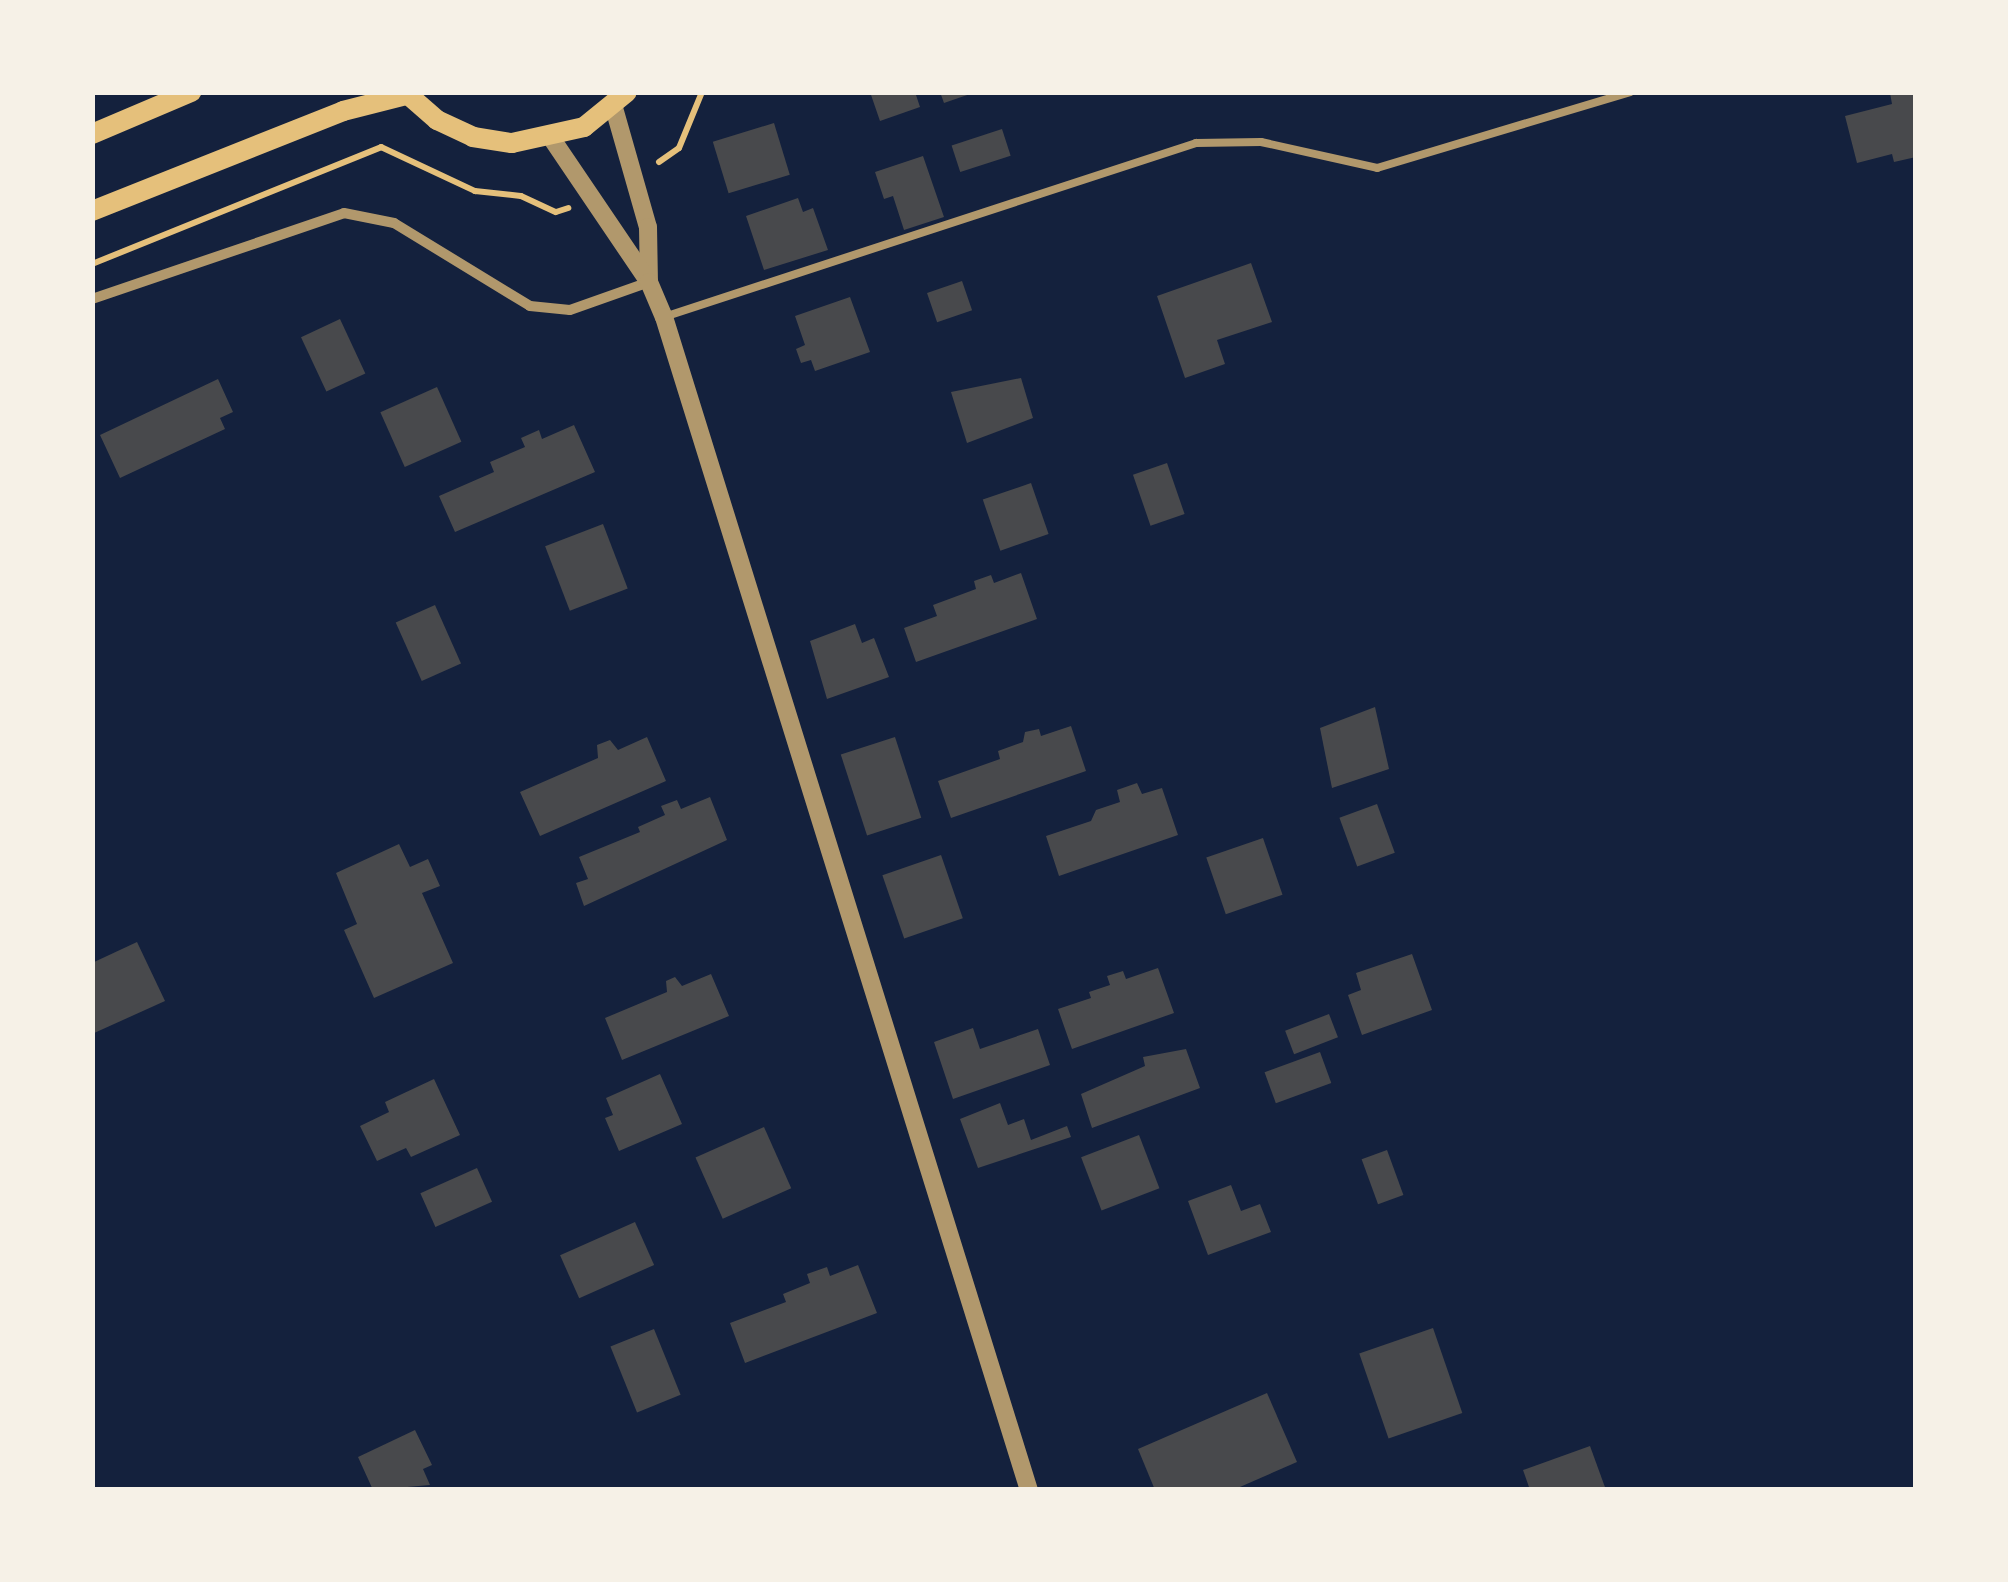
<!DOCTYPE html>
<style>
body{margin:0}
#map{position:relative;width:2008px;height:1582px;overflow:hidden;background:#14213d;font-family:Rubik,sans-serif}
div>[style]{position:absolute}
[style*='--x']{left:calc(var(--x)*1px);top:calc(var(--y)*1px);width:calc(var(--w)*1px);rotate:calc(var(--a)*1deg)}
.building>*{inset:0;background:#48494c;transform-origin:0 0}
.path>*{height:6px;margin:-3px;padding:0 3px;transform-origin:3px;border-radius:3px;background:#e5c07b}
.service>*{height:8px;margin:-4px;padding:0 4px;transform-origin:4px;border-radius:4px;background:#b1986c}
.minor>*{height:10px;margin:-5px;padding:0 5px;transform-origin:5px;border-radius:5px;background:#b1986c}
.tertiary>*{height:18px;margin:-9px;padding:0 9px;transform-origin:9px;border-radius:9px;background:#b1986c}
.secondary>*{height:20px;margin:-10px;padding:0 10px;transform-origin:10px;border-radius:10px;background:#e5c07b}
span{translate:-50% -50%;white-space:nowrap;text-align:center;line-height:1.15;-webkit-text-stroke:8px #f6f1e7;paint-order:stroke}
.frame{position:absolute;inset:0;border:95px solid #f6f1e7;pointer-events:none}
</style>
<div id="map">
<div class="building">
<div style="clip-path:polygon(870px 92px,915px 92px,920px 107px,880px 121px)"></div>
<div style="clip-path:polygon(940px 92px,973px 92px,973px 93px,944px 103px)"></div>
<div style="clip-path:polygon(1916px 92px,1916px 157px,1894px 162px,1892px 154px,1857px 163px,1845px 116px,1892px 104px,1890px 93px)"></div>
<div style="left:774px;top:123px;width:54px;height:64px;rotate:73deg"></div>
<div style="left:1002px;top:129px;width:28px;height:53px;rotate:72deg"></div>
<div style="clip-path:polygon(923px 156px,944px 217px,904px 230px,893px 196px,884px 199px,875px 172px)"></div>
<div style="clip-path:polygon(798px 198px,803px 212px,813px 208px,828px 250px,764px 270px,746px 216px)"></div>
<div style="clip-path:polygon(1251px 263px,1272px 322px,1217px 340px,1225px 364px,1185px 378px,1157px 296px)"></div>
<div style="left:962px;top:281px;width:31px;height:37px;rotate:71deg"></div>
<div style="clip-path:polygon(850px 297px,870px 352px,815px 371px,811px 360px,801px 363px,796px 349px,805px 345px,795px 316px)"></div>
<div style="left:340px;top:319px;width:60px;height:43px;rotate:65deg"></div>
<div style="clip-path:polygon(1021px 378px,1033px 418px,967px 443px,951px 392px)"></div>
<div style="clip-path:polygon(218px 379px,233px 412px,220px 418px,225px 429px,120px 478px,100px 435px)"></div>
<div style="left:437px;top:387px;width:60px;height:62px;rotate:66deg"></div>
<div style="clip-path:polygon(574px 425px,595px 472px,455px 532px,439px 496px,494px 472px,490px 462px,525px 447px,521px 438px,539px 430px,542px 439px)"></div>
<div style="left:1167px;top:463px;width:54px;height:36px;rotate:71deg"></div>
<div style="left:1031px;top:483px;width:54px;height:51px;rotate:71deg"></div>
<div style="left:603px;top:524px;width:69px;height:62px;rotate:69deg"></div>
<div style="clip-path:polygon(1021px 573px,1037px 619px,916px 662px,904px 628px,937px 616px,933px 605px,976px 589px,974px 581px,991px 575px,994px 583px)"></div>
<div style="left:435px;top:605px;width:64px;height:43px;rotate:66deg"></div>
<div style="clip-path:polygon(855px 624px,862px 643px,874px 638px,889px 677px,827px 699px,810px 641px)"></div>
<div style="clip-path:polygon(1375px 707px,1389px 769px,1332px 788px,1320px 728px)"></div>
<div style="clip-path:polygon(1071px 726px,1086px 771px,951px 818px,938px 781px,1000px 759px,998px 751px,1023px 742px,1025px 732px,1039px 729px,1041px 736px)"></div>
<div style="clip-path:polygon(647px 737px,666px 781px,540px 836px,520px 792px,598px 758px,597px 745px,610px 740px,618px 750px)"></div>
<div style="left:895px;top:737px;width:85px;height:57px;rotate:72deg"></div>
<div style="clip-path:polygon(1137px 783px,1142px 794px,1162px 788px,1178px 835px,1059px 876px,1046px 836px,1091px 821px,1096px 810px,1120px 802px,1117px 790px)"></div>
<div style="clip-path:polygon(710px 797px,727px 840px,584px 906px,576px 883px,588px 879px,579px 857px,640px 832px,638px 827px,665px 815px,661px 806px,677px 800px,681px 809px)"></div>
<div style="left:1377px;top:804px;width:52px;height:40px;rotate:70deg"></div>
<div style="left:1263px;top:838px;width:60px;height:60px;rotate:71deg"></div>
<div style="clip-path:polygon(399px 844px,410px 867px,428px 859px,440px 886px,422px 893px,453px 963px,374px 998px,344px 930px,357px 924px,336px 873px)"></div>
<div style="left:941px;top:855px;width:67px;height:62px;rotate:71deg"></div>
<div style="clip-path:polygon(137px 942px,165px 1001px,92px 1034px,92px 963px)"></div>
<div style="clip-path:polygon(1412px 954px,1432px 1010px,1362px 1035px,1348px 995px,1361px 990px,1356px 973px)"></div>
<div style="clip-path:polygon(1158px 968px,1174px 1013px,1072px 1049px,1058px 1009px,1091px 998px,1089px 992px,1110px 985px,1107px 976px,1123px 971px,1126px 979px)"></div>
<div style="clip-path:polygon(711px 974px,729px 1016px,622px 1060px,605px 1018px,667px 992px,666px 981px,675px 977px,682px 986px)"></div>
<div style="left:1329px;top:1014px;width:25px;height:47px;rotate:69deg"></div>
<div style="clip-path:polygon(973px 1028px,980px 1049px,1038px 1029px,1050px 1065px,953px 1099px,934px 1042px)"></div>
<div style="clip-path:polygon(1186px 1049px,1200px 1088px,1092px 1128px,1081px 1094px,1145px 1066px,1143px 1057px)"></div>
<div style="left:1320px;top:1052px;width:33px;height:59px;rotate:70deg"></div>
<div style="clip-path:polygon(660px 1074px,682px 1124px,619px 1151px,605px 1118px,613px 1115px,606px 1098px)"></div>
<div style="clip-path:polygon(434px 1079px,460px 1135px,411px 1157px,406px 1148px,377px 1161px,360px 1126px,389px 1112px,385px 1102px)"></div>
<div style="clip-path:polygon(1000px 1103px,1008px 1125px,1024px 1119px,1031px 1140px,1067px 1126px,1071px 1137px,978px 1168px,960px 1119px)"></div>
<div style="left:764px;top:1127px;width:67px;height:75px;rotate:66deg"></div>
<div style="left:1139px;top:1135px;width:57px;height:62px;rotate:69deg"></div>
<div style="left:1387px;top:1150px;width:48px;height:27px;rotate:70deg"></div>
<div style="left:477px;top:1168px;width:37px;height:62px;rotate:66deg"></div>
<div style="clip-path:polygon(1231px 1185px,1241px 1211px,1260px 1204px,1271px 1232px,1208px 1255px,1188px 1201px)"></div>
<div style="left:635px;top:1222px;width:47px;height:82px;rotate:66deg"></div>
<div style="clip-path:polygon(858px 1265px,877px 1313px,745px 1363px,730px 1323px,786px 1302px,783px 1294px,810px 1283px,807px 1274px,827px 1267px,830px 1276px)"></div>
<div style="left:1433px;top:1328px;width:90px;height:78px;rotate:71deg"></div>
<div style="left:654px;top:1329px;width:71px;height:47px;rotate:68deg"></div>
<div style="clip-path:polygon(1267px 1393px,1297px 1462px,1233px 1490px,1155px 1490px,1138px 1449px)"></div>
<div style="clip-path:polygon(415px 1430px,432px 1465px,423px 1469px,430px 1485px,373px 1490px,358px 1457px)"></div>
<div style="clip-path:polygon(1590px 1446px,1606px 1490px,1530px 1490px,1523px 1470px)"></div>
</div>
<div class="path">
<div style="--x:659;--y:162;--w:24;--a:-35"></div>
<div style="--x:679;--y:148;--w:61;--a:-67.7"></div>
<div style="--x:92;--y:264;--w:312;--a:-22"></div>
<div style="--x:381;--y:147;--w:104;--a:25.1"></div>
<div style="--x:475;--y:191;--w:46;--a:6.2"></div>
<div style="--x:521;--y:196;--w:38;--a:25"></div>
<div style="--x:556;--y:212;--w:13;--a:-18"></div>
</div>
<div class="service">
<div style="--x:664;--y:317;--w:560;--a:-18.11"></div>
<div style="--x:1196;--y:143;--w:65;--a:-0.9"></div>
<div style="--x:1261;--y:142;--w:119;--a:12.6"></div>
<div style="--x:1377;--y:168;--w:265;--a:-16.7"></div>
</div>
<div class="minor">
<div style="--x:92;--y:299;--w:266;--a:-18.8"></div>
<div style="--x:344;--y:213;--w:51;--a:11.3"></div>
<div style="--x:394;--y:223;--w:159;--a:31.4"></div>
<div style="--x:530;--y:306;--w:40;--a:5.7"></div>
<div style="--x:570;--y:310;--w:84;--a:-19.5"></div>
</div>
<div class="tertiary">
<div style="--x:614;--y:108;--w:124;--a:74.1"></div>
<div style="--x:648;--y:227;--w:55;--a:89"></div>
<div style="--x:552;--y:139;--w:173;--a:55.9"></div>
<div style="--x:649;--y:282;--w:38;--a:67"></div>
<div style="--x:664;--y:317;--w:1228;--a:72.72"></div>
</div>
<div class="secondary">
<div style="--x:405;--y:92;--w:43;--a:41.2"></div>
<div style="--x:437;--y:120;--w:40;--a:25"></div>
<div style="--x:473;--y:137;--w:39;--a:9"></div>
<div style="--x:512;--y:143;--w:74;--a:-12.5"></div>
<div style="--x:584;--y:127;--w:55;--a:-39.1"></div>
<div style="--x:92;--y:134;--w:108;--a:-23"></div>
<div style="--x:92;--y:211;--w:270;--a:-21.7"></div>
<div style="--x:343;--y:111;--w:65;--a:-14.3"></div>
</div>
<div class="frame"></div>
</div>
